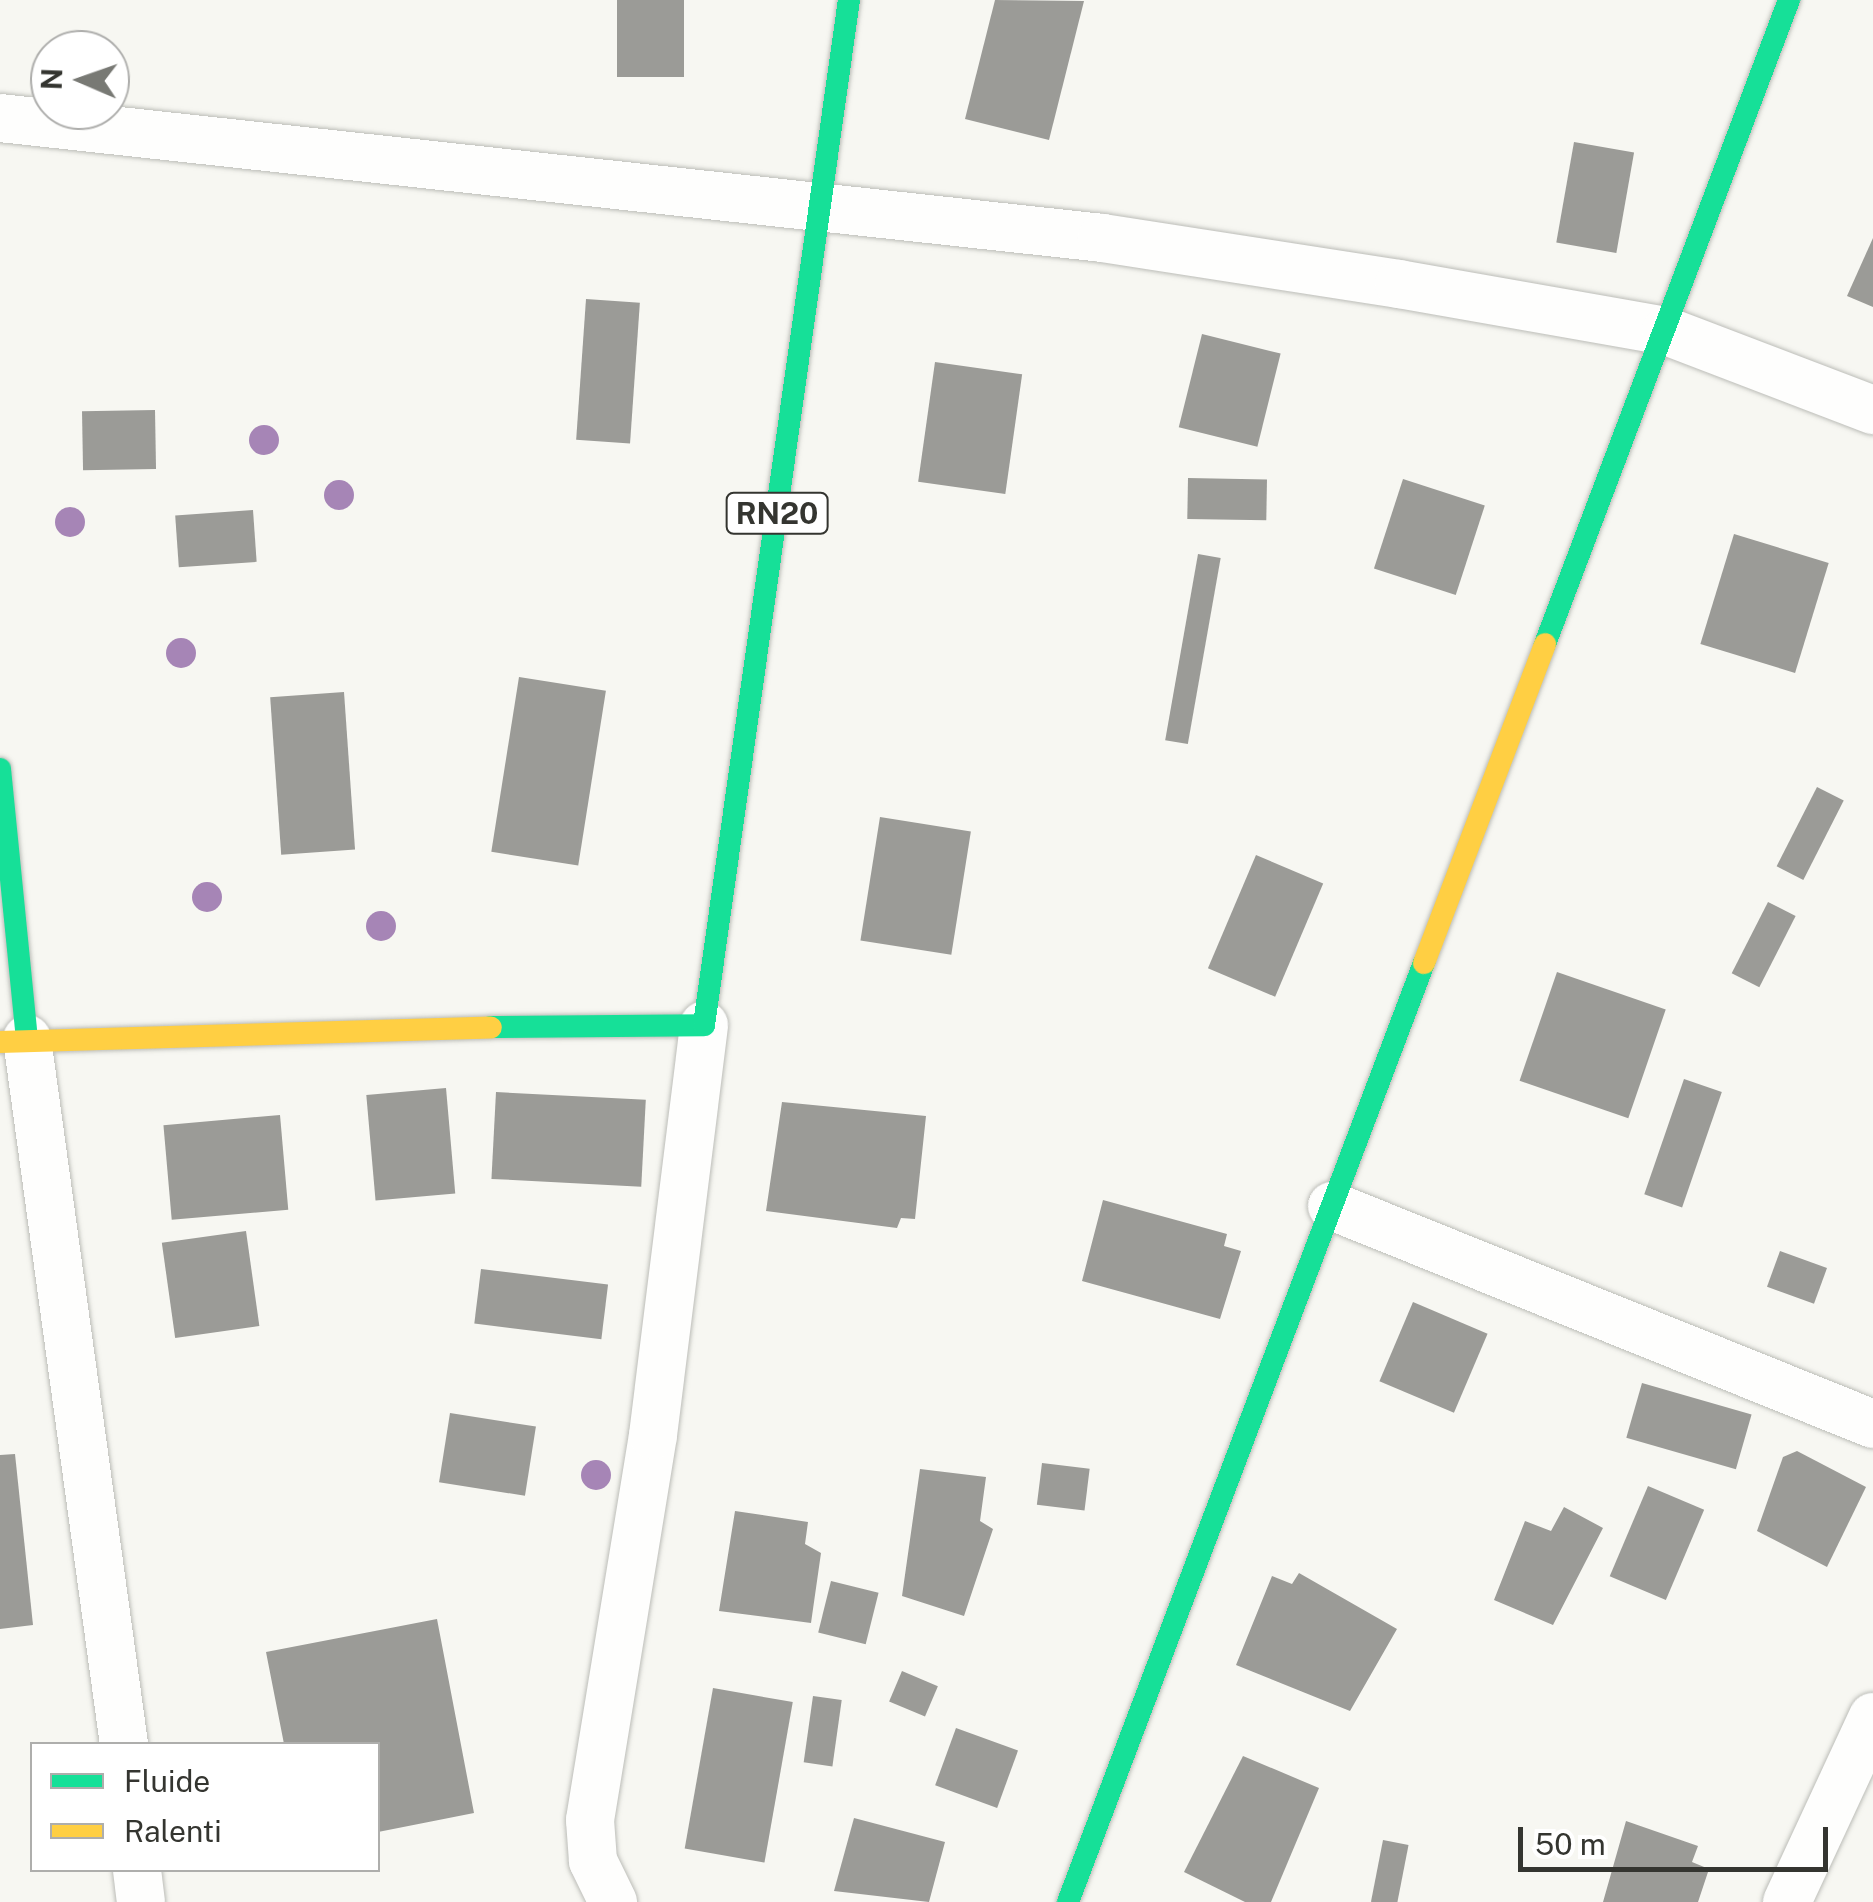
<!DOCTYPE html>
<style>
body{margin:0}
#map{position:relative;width:1873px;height:1902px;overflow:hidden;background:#f7f7f2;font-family:"Public Sans",sans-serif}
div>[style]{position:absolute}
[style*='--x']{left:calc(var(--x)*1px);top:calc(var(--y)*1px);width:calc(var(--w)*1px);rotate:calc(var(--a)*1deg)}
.building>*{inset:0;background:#9b9b97;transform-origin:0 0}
.roads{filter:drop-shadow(0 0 2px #bcbdb8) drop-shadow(0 0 2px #bcbdb8)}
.street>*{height:48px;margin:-24px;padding:0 24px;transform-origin:24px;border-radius:24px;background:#fefefd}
.fast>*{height:22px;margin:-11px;padding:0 11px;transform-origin:11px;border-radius:11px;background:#16e098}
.slow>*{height:22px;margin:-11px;padding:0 11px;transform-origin:11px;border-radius:11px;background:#ffcf43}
.trees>*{width:30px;height:30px;margin:-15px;border-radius:50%;background:#a685b6}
span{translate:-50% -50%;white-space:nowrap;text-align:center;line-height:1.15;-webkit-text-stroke:10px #fff;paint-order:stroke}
.shield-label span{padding:2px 8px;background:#fff;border:2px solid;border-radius:8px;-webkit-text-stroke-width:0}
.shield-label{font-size:30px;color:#343530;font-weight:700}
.legend{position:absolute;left:30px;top:1742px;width:350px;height:130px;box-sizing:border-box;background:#fff;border:2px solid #aeaeac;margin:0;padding:12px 18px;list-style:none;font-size:30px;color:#343530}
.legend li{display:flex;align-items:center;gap:20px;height:50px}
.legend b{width:50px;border:2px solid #aeaeac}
.north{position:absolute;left:30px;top:30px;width:100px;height:100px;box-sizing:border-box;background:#fff;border:2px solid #aeaeac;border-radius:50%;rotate:272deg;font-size:28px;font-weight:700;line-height:40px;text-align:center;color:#343530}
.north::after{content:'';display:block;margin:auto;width:35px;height:45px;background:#787974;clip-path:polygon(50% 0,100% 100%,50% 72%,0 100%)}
.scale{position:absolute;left:1518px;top:1827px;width:310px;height:45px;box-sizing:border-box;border:5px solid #343530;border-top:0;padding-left:12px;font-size:30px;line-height:35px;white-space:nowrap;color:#343530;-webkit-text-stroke:8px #fff;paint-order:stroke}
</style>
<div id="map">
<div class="building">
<div style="left:617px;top:0;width:67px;height:77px"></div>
<div style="clip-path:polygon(995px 0,1084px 1px,1049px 140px,965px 119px)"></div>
<div style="left:1574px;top:142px;width:61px;height:102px;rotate:10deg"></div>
<div style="clip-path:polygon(1873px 238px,1873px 307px,1847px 296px)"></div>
<div style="left:586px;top:299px;width:54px;height:141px;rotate:4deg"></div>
<div style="left:1202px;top:334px;width:81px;height:96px;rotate:14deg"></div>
<div style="left:935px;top:362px;width:88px;height:121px;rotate:8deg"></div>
<div style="left:155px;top:410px;width:59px;height:73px;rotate:89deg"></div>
<div style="left:1188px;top:478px;width:79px;height:41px;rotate:1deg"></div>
<div style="left:1403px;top:479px;width:86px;height:94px;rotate:18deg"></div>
<div style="left:253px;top:510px;width:52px;height:78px;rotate:86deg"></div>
<div style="left:1734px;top:534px;width:99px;height:115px;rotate:17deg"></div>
<div style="left:1198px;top:554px;width:23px;height:189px;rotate:10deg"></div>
<div style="left:519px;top:677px;width:88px;height:177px;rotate:9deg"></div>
<div style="left:344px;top:692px;width:158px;height:74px;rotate:86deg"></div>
<div style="left:1817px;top:787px;width:30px;height:89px;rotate:27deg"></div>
<div style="left:880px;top:817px;width:92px;height:125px;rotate:9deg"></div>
<div style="left:1256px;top:855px;width:73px;height:123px;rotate:23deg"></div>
<div style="left:1768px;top:902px;width:31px;height:80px;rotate:27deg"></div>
<div style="left:1557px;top:972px;width:115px;height:115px;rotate:19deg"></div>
<div style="left:1684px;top:1079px;width:40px;height:122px;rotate:19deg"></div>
<div style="left:446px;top:1088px;width:106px;height:80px;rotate:85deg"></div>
<div style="left:496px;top:1092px;width:150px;height:87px;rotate:3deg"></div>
<div style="clip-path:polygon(782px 1102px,926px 1116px,915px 1219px,901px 1218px,897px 1228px,766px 1211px)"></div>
<div style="left:280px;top:1115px;width:95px;height:117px;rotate:85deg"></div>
<div style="clip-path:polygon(1103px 1200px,1227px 1234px,1224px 1246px,1241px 1251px,1220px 1319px,1082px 1281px)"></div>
<div style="left:246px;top:1231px;width:96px;height:85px;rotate:82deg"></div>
<div style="left:1780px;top:1251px;width:50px;height:38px;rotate:20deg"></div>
<div style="left:481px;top:1269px;width:128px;height:55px;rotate:7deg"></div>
<div style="left:1413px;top:1302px;width:81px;height:86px;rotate:23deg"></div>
<div style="left:1642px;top:1383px;width:114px;height:57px;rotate:16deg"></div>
<div style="left:450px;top:1413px;width:87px;height:70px;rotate:9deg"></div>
<div style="clip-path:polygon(1797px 1451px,1866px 1487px,1827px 1567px,1757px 1531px,1783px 1457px)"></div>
<div style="clip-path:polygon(15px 1454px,33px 1625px,0 1629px,0 1455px)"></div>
<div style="left:1042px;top:1463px;width:48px;height:42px;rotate:7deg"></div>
<div style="clip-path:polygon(920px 1469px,986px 1477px,980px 1521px,993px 1529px,964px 1616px,902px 1596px)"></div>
<div style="left:1648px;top:1486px;width:61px;height:98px;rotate:23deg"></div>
<div style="clip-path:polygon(1564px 1507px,1603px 1528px,1553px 1625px,1494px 1600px,1525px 1521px,1551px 1531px)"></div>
<div style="clip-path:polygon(735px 1511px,808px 1522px,805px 1544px,821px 1553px,811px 1623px,719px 1611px)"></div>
<div style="clip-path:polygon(1299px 1573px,1397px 1629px,1350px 1711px,1236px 1665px,1272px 1576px,1292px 1584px)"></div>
<div style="left:831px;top:1581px;width:49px;height:53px;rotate:14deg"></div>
<div style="clip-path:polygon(437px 1619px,474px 1813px,378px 1832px,378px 1744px,284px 1744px,266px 1652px)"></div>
<div style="left:902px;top:1671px;width:39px;height:33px;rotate:23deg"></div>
<div style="left:713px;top:1688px;width:81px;height:163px;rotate:10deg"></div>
<div style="left:813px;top:1696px;width:29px;height:67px;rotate:8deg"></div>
<div style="left:956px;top:1728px;width:66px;height:61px;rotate:20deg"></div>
<div style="clip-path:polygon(1243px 1756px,1319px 1788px,1271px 1902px,1245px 1902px,1184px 1872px)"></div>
<div style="clip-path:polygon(854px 1818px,945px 1842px,929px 1902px,834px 1891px)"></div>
<div style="clip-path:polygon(1626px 1821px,1698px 1846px,1692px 1862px,1709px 1869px,1698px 1902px,1603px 1902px)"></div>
<div style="left:1383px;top:1840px;width:26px;height:63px;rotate:11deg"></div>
</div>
<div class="roads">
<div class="street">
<div style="--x:0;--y:118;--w:1109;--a:6.21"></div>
<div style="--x:1102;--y:238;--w:301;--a:8.8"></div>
<div style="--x:1399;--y:284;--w:271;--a:10"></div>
<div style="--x:1666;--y:331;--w:222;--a:20.9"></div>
<div style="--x:27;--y:1039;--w:712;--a:82.17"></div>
<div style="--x:1332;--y:1206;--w:583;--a:21.95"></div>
<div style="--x:137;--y:1870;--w:32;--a:83"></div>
<div style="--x:613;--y:1902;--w:46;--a:-116"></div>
<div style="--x:593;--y:1861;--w:41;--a:-94.2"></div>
<div style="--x:590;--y:1820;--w:390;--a:-80.7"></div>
<div style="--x:653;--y:1435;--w:413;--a:-82.9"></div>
<div style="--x:1787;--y:1902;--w:204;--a:-65.1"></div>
</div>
<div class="fast">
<div style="--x:1545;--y:644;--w:689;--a:-69.25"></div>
<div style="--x:0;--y:769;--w:271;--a:84.3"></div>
<div style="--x:491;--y:1027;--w:213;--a:-0.5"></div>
<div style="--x:704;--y:1025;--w:1035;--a:-81.95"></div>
<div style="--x:1068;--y:1902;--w:1004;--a:-69.24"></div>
</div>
<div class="slow">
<div style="--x:1424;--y:963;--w:341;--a:-69.2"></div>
<div style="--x:0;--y:1042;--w:491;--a:-1.7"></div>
</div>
</div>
<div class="trees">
<div style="left:264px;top:440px"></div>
<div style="left:339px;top:495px"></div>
<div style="left:70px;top:522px"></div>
<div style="left:181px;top:653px"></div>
<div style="left:207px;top:897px"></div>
<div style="left:381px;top:926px"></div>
<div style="left:596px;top:1475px"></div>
</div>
<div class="shield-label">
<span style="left:777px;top:513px">RN20</span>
</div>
<ul class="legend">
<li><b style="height:12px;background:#16e098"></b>Fluide</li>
<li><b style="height:12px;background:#ffcf43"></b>Ralenti</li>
</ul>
<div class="north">N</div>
<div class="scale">50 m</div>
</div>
